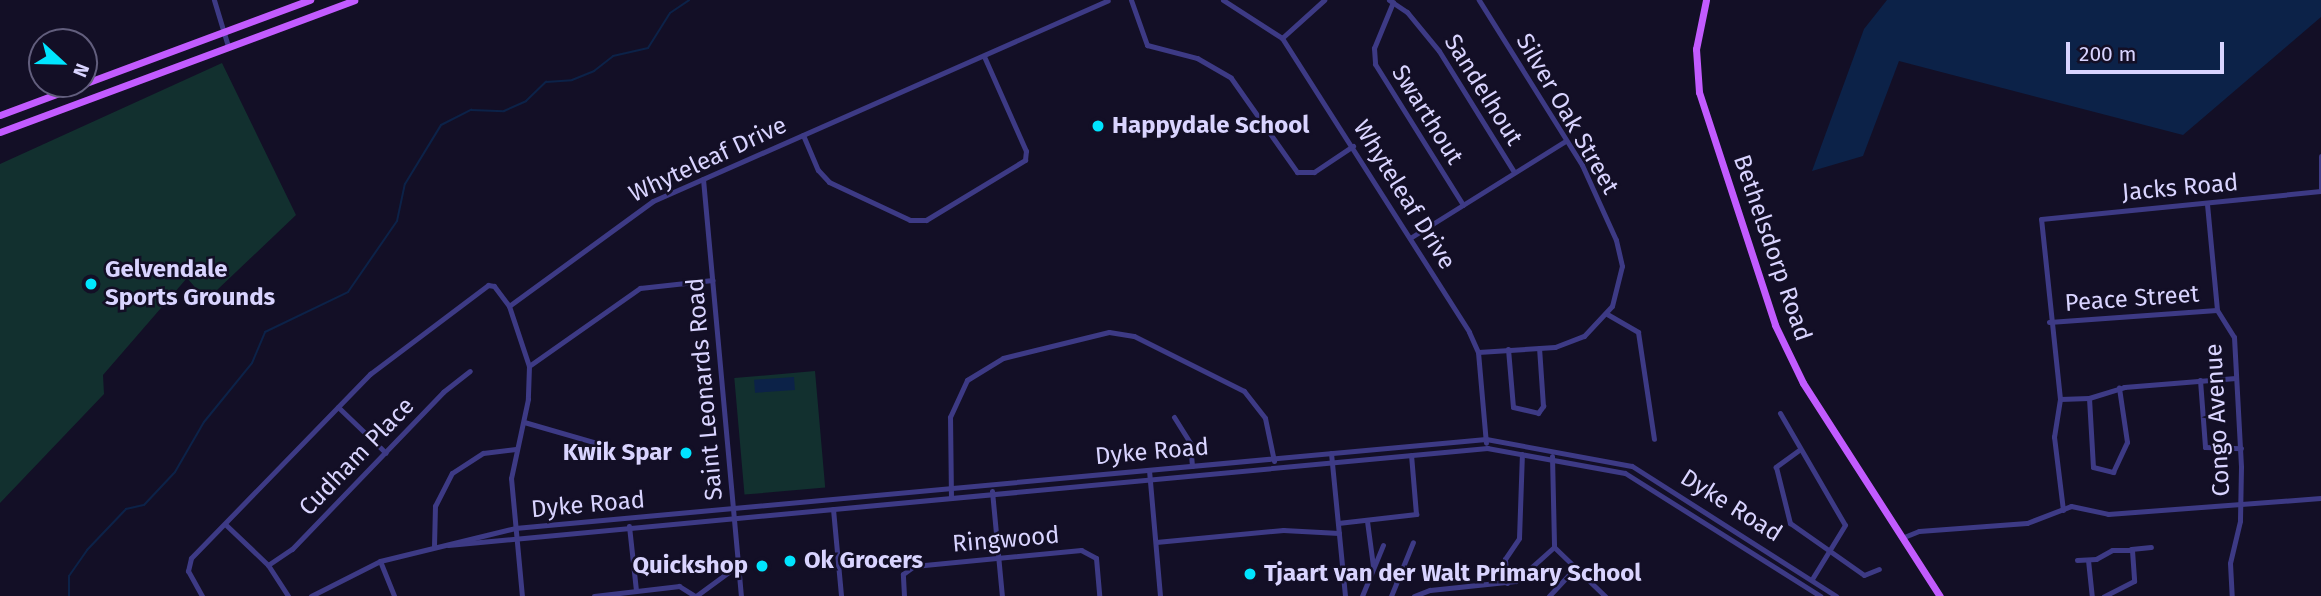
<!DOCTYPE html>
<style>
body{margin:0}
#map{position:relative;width:2321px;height:596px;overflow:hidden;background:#130f26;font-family:"Fira Sans",sans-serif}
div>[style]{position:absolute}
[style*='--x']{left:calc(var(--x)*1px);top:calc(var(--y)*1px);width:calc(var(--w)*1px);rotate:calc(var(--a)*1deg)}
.green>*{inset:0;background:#12302f;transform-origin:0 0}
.water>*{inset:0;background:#0c2248;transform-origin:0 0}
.stream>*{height:2px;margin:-1px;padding:0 1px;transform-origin:1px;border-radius:1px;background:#0c2248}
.minor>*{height:5px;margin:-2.5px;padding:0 2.5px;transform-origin:2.5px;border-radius:2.5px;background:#3d3a85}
.major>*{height:7px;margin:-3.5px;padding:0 3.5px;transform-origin:3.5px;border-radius:3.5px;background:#c25bff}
.dots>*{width:19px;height:19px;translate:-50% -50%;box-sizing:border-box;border:4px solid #130f26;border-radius:50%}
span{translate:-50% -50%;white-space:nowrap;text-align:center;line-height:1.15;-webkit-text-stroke:5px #130f26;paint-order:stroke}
.street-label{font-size:24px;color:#d9d4ff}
.poi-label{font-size:24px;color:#d9d4ff;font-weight:700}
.left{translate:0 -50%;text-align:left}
.right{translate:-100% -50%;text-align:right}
.north{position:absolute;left:28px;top:28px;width:70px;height:70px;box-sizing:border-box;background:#130f26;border:2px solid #625e7d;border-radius:50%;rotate:112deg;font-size:19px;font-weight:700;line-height:28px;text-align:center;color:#d9d4ff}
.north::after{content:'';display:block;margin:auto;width:24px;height:32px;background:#00e5ff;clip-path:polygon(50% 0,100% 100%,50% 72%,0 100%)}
.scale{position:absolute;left:2066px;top:42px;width:158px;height:32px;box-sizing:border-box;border:4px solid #d9d4ff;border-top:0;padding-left:9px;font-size:21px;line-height:24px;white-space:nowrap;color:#d9d4ff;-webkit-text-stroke:5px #130f26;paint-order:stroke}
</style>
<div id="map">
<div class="green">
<div style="clip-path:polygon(222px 63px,296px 215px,216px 291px,200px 293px,187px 278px,103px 375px,104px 394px,0 503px,0 164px)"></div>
<div style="left:815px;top:371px;width:117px;height:81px;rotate:85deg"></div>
</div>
<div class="water">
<div style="clip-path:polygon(1887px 0,2321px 0,2321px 17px,2183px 135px,1899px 61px,1863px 156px,1812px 171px,1864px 29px)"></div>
<div style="left:794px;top:377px;width:13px;height:40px;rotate:86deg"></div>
</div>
<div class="stream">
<div style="--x:69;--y:596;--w:20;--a:-90"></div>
<div style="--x:69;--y:576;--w:32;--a:-55"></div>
<div style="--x:87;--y:550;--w:57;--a:-46.4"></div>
<div style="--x:126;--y:509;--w:18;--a:-13"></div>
<div style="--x:144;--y:505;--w:45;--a:-46.8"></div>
<div style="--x:175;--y:472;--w:58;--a:-59.9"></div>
<div style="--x:204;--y:422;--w:76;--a:-50.9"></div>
<div style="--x:252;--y:363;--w:34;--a:-67"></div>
<div style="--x:265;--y:332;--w:92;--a:-25.7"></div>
<div style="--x:348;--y:292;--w:86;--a:-55.4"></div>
<div style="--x:397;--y:221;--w:38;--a:-78"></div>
<div style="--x:405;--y:184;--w:69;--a:-58.6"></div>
<div style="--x:441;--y:125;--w:34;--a:-27"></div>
<div style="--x:471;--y:110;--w:33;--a:2"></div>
<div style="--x:504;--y:111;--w:24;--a:-24"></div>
<div style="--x:526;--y:101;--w:28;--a:-44"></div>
<div style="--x:546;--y:82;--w:26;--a:-4"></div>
<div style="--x:572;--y:80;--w:24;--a:-22"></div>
<div style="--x:594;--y:71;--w:24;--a:-38"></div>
<div style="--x:613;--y:56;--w:36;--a:-13"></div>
<div style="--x:648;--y:48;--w:41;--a:-57.8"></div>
<div style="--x:670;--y:13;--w:23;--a:-34"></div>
</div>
<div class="minor">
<div style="--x:214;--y:0;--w:48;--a:73.1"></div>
<div style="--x:1131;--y:0;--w:48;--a:70.4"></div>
<div style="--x:1147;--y:45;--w:52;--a:14.6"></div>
<div style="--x:1197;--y:58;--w:39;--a:30"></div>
<div style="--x:1231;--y:78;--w:115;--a:54.9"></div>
<div style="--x:1297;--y:172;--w:17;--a:0"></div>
<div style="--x:1314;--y:172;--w:47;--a:-33.7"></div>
<div style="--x:1223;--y:0;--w:70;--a:32.8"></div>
<div style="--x:1282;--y:38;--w:348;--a:57.5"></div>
<div style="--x:1469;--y:332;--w:22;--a:66"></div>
<div style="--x:1478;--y:352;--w:91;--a:85"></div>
<div style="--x:1389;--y:0;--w:22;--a:34"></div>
<div style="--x:1407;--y:12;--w:50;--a:50.6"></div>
<div style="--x:1439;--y:51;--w:142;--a:58.2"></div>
<div style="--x:1393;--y:2;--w:50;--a:112.4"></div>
<div style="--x:1374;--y:48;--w:16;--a:86"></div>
<div style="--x:1375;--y:64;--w:166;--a:58"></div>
<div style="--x:1282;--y:38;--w:57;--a:-42.1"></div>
<div style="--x:803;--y:135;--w:38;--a:67"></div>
<div style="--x:818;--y:170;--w:16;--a:47"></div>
<div style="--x:829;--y:182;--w:89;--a:25.1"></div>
<div style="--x:910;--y:220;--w:16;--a:0"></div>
<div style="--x:926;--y:220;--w:116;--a:-31.2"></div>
<div style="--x:1025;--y:160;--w:9;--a:-84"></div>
<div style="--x:1026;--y:151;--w:104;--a:-113.9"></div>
<div style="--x:2321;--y:156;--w:33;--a:90"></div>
<div style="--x:703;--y:179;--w:419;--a:84.8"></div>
<div style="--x:2207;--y:204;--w:106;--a:84.6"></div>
<div style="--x:2217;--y:310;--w:32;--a:58"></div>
<div style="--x:2234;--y:337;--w:130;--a:86.9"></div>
<div style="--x:2241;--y:467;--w:54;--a:91.1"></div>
<div style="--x:2240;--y:521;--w:43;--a:103.4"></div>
<div style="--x:2230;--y:563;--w:33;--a:87"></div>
<div style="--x:1410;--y:238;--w:183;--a:-32"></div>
<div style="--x:509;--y:306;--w:63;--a:71.6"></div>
<div style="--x:529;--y:366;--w:33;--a:92"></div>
<div style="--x:528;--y:399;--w:81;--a:102.1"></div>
<div style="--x:511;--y:478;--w:119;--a:84.7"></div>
<div style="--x:1607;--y:314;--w:36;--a:30"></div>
<div style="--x:1638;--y:332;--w:108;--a:81.5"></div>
<div style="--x:2049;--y:322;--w:168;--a:-4.1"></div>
<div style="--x:1508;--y:349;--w:58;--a:85.1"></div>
<div style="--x:1513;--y:407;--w:26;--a:13"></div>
<div style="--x:1538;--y:413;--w:9;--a:-54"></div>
<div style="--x:1543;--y:406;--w:58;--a:-93.9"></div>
<div style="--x:1478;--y:352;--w:77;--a:-3.7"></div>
<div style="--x:1555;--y:347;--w:31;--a:-21"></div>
<div style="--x:1584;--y:336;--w:41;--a:-47"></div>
<div style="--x:1612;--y:306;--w:41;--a:-76"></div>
<div style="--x:1622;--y:266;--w:27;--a:-103"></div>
<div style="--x:1616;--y:240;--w:82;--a:-114.4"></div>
<div style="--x:1582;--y:165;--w:195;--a:-122"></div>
<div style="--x:529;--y:366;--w:136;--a:-35.1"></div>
<div style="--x:640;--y:288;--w:73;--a:-6.3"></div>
<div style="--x:2200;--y:380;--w:67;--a:85.7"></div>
<div style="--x:2205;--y:447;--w:36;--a:2"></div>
<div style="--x:2089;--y:398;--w:69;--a:86.7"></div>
<div style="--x:2093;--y:467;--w:21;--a:14"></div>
<div style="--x:2113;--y:472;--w:33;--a:-65"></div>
<div style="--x:2127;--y:442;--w:55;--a:-98.4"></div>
<div style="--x:2060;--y:399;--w:29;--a:-2"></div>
<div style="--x:2089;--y:398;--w:37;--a:-17"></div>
<div style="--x:2124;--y:387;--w:112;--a:-4.6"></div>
<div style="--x:338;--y:407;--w:66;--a:43.8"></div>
<div style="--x:1780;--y:413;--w:129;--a:59.9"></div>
<div style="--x:1845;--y:525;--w:63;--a:121.4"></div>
<div style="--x:1174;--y:417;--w:31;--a:58"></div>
<div style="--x:1190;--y:443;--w:23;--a:85"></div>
<div style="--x:524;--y:422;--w:79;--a:16.1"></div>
<div style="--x:1799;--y:450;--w:29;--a:144"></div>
<div style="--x:1776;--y:467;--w:58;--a:76"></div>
<div style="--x:1790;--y:523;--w:90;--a:35.1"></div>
<div style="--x:1864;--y:575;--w:16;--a:-22"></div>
<div style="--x:1331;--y:453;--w:144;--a:84.4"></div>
<div style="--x:1552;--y:456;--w:91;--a:88.7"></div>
<div style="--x:1554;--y:547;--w:71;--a:43.9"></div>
<div style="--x:1149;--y:470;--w:126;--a:85"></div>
<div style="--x:992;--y:491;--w:105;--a:84.6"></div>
<div style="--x:951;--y:498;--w:81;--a:-90.7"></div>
<div style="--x:950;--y:417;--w:41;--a:-65.3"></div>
<div style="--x:967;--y:380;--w:42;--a:-31.4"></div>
<div style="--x:1003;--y:358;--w:109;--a:-13.8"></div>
<div style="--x:1109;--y:332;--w:25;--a:9"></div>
<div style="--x:1134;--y:336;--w:123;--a:26.6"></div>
<div style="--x:1244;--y:391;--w:34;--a:52"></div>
<div style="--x:1265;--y:418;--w:44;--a:78.2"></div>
<div style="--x:833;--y:509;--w:87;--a:84.7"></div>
<div style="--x:2063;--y:510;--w:74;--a:-97"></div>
<div style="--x:2054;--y:437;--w:38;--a:-81"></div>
<div style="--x:2060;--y:399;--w:181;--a:-96"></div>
<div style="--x:2041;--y:219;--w:281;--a:-5.7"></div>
<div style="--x:1367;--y:521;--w:45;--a:82.4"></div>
<div style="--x:1338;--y:523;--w:79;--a:-6.6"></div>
<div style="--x:1416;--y:514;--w:59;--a:-94.8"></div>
<div style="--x:225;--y:524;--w:59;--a:43.6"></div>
<div style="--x:268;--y:565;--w:37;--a:57"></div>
<div style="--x:629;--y:526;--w:64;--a:83.8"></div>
<div style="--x:1904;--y:537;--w:16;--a:-22"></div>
<div style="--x:1919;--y:531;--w:108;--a:-4.2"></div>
<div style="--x:2027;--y:523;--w:47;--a:-21.1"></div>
<div style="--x:2071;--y:506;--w:38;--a:12"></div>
<div style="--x:2108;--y:514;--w:214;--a:-4.3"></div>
<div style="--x:1156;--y:542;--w:128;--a:-5.4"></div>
<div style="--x:1283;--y:530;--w:56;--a:3.1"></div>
<div style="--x:448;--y:545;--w:1044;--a:-5.33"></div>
<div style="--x:1487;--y:448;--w:140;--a:10.3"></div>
<div style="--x:1625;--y:473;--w:231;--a:32.2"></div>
<div style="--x:434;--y:546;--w:40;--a:-88.6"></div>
<div style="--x:435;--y:506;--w:37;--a:-63"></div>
<div style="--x:452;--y:473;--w:37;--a:-33"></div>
<div style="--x:483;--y:453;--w:33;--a:-7"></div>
<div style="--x:2131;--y:549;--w:20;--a:-6"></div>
<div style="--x:2077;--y:560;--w:19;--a:-3"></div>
<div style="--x:2096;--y:559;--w:18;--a:-29"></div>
<div style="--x:2112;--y:550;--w:20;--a:0"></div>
<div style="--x:2132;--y:550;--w:31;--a:86"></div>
<div style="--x:2134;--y:581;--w:34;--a:153"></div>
<div style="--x:2088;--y:560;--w:36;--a:84"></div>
<div style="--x:380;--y:561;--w:38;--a:68"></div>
<div style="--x:268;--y:565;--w:29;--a:-34"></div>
<div style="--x:292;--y:549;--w:218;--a:-46.1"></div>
<div style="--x:443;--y:392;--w:34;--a:-38"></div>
<div style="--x:1507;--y:583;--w:24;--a:-95"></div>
<div style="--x:1505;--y:559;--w:25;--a:-56"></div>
<div style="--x:1519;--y:538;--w:84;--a:-88"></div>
<div style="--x:202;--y:596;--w:29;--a:-119"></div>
<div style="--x:188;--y:571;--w:13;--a:-77"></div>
<div style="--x:191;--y:558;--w:257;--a:-45.8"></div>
<div style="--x:370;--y:374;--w:148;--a:-37"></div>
<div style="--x:488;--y:285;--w:6;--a:9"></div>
<div style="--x:494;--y:286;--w:25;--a:53"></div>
<div style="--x:509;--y:306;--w:178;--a:-36.1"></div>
<div style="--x:653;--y:201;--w:497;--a:-23.8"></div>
<div style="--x:311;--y:596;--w:77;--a:-26.9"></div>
<div style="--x:380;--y:561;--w:139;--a:-13.7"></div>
<div style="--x:515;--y:528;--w:975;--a:-5.24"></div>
<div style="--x:1486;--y:439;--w:148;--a:10.5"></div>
<div style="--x:1632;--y:466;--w:242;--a:32.5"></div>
<div style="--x:594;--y:596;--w:86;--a:-6.7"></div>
<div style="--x:679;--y:586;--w:19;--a:32"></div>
<div style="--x:696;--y:596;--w:52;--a:-36.4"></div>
<div style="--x:904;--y:596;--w:22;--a:-93"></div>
<div style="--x:903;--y:574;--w:14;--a:-36"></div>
<div style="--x:914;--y:566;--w:168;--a:-5.5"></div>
<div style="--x:1081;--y:550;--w:17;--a:28"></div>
<div style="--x:1096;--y:558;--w:38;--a:85"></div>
<div style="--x:1362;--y:596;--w:55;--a:-67.6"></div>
<div style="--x:1391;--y:596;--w:58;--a:-67.8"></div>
<div style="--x:1414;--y:596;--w:17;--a:-21"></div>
<div style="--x:1430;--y:590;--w:86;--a:-6"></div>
<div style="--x:1516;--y:581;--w:51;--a:-41.8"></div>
<div style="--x:1549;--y:596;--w:38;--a:-47"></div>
</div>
<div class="major">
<div style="--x:1706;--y:0;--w:50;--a:101.5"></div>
<div style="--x:1696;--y:49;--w:43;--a:86"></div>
<div style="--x:1699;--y:92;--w:245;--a:71.9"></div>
<div style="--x:1775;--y:325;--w:64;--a:64.2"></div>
<div style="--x:1803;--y:383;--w:253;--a:57.3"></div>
<div style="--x:0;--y:115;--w:331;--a:-20.4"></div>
<div style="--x:0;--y:132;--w:378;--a:-20.4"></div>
</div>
<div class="dots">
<div style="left:1098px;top:126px;background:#00e5ff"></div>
<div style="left:91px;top:284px;background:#00e5ff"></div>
<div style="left:686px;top:453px;background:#00e5ff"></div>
<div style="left:790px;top:561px;background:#00e5ff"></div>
<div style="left:762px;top:566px;background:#00e5ff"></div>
<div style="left:1250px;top:574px;background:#00e5ff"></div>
</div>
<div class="street-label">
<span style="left:1483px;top:90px;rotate:58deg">Sandelhout</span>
<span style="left:1567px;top:114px;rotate:60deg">Silver Oak Street</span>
<span style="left:1427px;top:115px;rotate:58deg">Swarthout</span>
<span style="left:708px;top:160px;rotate:-25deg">Whyteleaf Drive</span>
<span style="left:2180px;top:188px;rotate:-5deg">Jacks Road</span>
<span style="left:1404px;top:195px;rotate:58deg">Whyteleaf Drive</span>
<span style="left:1772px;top:248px;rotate:71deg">Bethelsdorp Road</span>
<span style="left:2132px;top:299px;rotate:-4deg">Peace Street</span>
<span style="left:705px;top:389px;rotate:-95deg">Saint Leonards Road</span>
<span style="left:2218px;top:420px;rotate:-93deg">Congo Avenue</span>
<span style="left:1152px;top:452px;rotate:-5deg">Dyke Road</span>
<span style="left:357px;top:457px;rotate:-46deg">Cudham Place</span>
<span style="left:588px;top:505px;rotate:-5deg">Dyke Road</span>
<span style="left:1731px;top:506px;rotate:32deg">Dyke Road</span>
<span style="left:1006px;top:540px;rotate:-5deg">Ringwood</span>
</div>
<div class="poi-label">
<span class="left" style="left:1112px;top:126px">Happydale School</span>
<span class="left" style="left:105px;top:284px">Gelvendale<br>Sports Grounds</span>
<span class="right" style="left:672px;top:453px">Kwik Spar</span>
<span class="left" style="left:804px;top:561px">Ok Grocers</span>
<span class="right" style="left:748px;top:566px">Quickshop</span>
<span class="left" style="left:1264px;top:574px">Tjaart van der Walt Primary School</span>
</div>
<div class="north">N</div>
<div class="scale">200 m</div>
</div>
